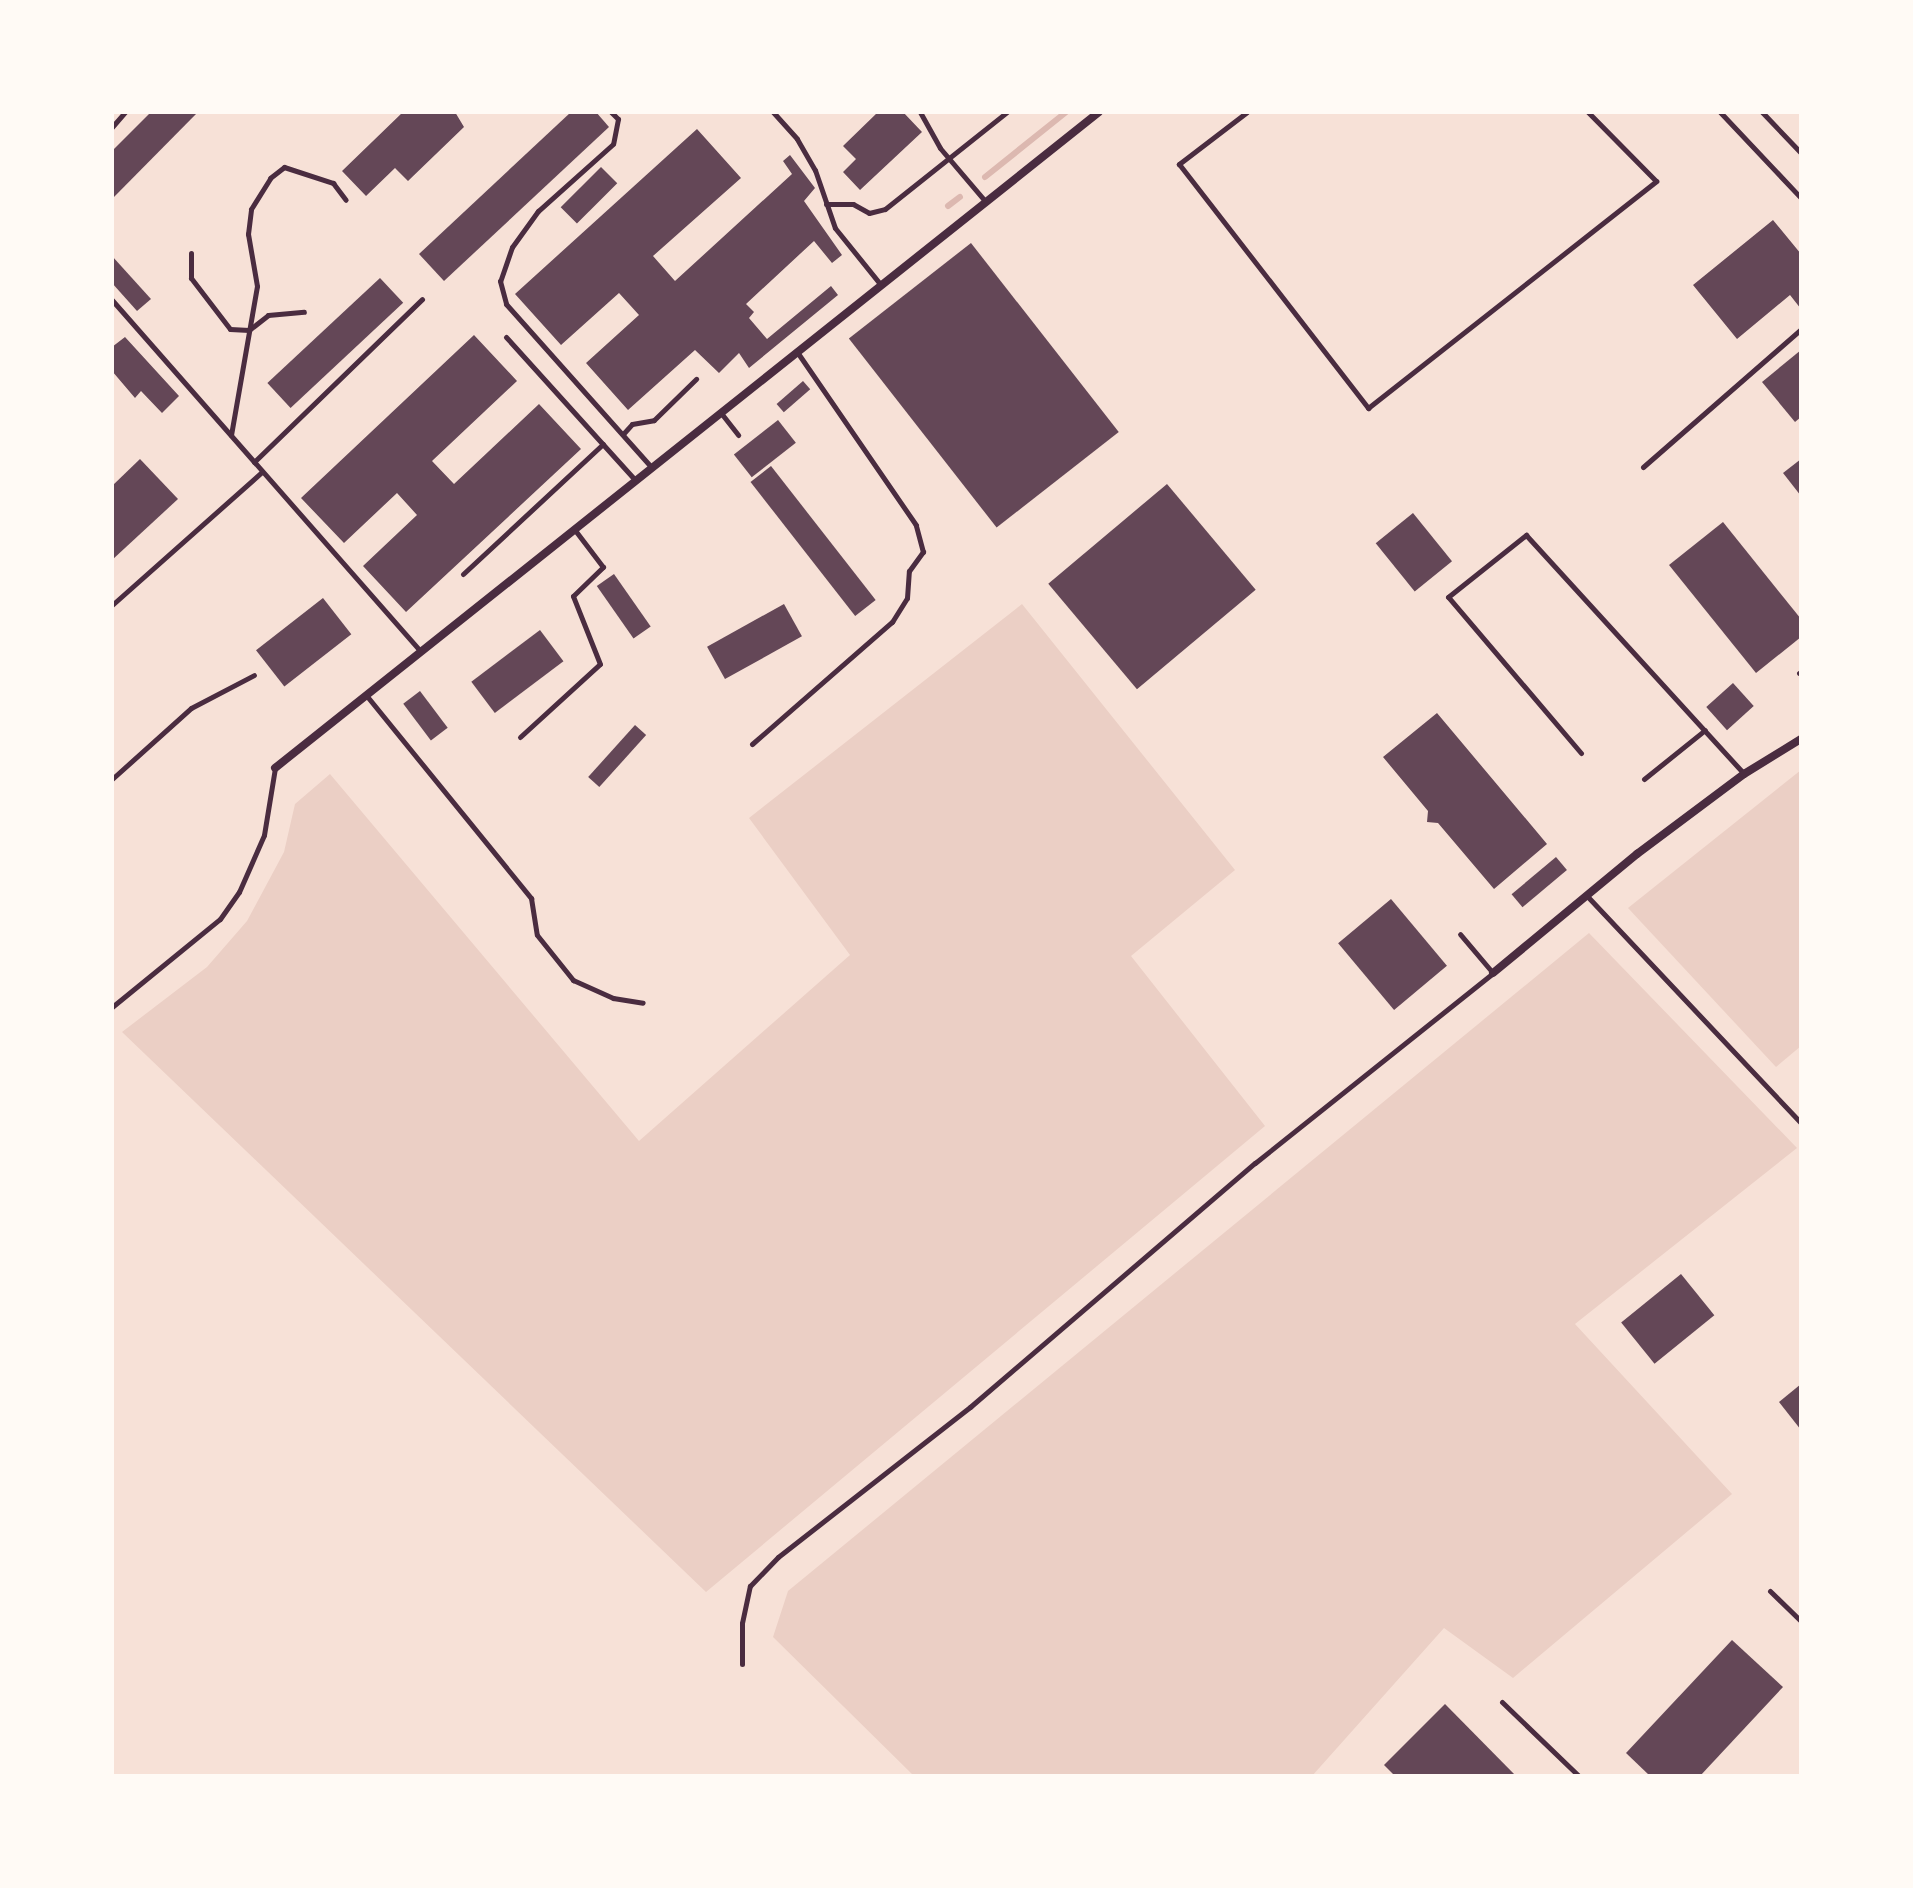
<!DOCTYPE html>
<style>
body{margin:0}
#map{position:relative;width:1913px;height:1888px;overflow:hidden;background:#f7e1d7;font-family:"Noto Sans",sans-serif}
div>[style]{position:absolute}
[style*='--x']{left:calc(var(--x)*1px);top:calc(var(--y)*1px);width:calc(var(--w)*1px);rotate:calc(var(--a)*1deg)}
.green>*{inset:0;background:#ebcfc5}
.stream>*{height:6px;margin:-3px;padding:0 3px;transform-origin:3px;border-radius:3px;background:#dcb8b0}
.building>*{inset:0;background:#644757;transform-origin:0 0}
.service>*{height:5px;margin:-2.5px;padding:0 2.5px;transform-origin:2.5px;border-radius:2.5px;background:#4a2c40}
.minor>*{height:8px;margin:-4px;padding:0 4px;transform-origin:4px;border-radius:4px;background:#4a2c40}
span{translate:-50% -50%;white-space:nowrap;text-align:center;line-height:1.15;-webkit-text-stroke:6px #fffaf5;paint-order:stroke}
.frame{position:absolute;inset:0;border:114px solid #fffaf5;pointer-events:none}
</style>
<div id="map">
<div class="green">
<div style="clip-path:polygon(1022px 604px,1235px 870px,1131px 956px,1265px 1126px,706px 1592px,122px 1032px,207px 967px,247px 921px,284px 852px,295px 804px,330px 774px,639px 1141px,850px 955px,749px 818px)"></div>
<div style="clip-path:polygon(1801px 770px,1801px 1046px,1776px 1067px,1628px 908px)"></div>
<div style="clip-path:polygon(1589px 933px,1797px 1148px,1575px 1324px,1732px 1494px,1513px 1678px,1444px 1628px,1312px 1776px,914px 1776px,773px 1637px,788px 1591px)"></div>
</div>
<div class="stream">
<div style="--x:985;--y:177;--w:104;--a:-38.7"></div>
<div style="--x:948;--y:206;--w:15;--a:-37"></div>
</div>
<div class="building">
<div style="clip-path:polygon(151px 112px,198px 112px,112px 199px,112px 151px)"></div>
<div style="clip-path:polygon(403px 112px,455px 112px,464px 127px,408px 181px,395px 168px,366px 196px,342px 171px)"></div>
<div style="clip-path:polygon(571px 112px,596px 112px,609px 127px,444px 281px,419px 254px)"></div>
<div style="clip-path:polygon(878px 112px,903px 112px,922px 132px,860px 190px,843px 172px,856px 159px,843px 146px)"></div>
<div style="clip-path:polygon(697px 129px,741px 178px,653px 256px,675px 281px,792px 174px,783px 161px,790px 155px,815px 188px,804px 201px,842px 255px,832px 263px,814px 241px,746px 304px,754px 312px,749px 318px,767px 339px,831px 286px,838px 295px,749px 368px,739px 353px,719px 373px,695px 350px,628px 410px,586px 363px,639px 315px,619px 293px,561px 345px,515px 294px)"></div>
<div style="left:601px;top:167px;width:23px;height:57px;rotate:45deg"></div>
<div style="clip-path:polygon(1773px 220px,1801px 254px,1801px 309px,1790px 295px,1737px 339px,1693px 285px)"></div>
<div style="left:971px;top:243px;width:240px;height:155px;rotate:52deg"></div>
<div style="clip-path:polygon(112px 256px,151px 299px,137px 311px,112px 283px)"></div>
<div style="left:380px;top:278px;width:34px;height:154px;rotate:47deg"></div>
<div style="clip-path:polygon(474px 335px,517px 381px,432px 461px,454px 484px,539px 404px,581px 449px,406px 612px,363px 566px,417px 515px,397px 493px,344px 543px,301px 498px)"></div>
<div style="clip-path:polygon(125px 337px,179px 396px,162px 413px,141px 391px,135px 398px,112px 371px,112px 347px)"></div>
<div style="clip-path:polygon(1801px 350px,1801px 417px,1795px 422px,1762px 382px)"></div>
<div style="left:803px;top:381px;width:11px;height:35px;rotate:49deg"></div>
<div style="left:778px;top:420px;width:29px;height:56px;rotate:52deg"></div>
<div style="clip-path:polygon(140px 459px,178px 499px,112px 560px,112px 486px)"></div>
<div style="clip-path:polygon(1801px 459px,1801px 496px,1783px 473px)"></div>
<div style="left:771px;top:466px;width:170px;height:26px;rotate:52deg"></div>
<div style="left:1167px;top:484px;width:138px;height:155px;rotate:50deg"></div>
<div style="left:1413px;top:513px;width:62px;height:48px;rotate:51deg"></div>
<div style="clip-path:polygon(1723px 522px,1801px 619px,1801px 637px,1756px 673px,1669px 565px)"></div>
<div style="left:614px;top:574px;width:64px;height:21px;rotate:55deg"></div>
<div style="left:323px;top:598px;width:46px;height:85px;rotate:52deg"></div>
<div style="left:784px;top:604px;width:37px;height:88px;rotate:61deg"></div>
<div style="left:540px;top:630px;width:39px;height:86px;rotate:53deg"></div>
<div style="left:1733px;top:683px;width:31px;height:36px;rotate:48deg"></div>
<div style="left:420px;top:691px;width:46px;height:21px;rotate:53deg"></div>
<div style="clip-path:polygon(1437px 713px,1547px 844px,1494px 889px,1438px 823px,1427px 822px,1428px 811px,1383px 757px)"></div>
<div style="left:635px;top:725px;width:15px;height:70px;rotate:42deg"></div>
<div style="left:1556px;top:857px;width:17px;height:58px;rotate:50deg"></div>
<div style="left:1391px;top:899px;width:87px;height:69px;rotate:50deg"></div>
<div style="left:1681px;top:1274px;width:53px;height:77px;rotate:51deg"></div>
<div style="clip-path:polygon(1801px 1384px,1801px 1430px,1779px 1402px)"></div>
<div style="clip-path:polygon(1732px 1640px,1783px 1687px,1700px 1776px,1650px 1776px,1626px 1753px)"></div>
<div style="clip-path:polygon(1445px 1704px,1516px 1776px,1395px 1776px,1384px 1765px)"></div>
</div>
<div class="service">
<div style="--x:611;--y:112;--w:10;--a:45"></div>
<div style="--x:618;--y:119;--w:25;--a:101"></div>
<div style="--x:613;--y:144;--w:101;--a:138.2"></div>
<div style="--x:538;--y:211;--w:44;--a:125.8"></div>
<div style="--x:512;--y:247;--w:36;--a:109"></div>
<div style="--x:500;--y:281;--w:24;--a:75"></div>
<div style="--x:506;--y:304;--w:218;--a:48.3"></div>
<div style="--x:773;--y:112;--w:36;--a:48"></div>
<div style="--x:797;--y:139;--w:36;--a:60"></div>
<div style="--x:815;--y:170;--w:61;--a:71"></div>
<div style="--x:835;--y:228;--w:73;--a:51.1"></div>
<div style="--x:920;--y:112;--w:41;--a:60.9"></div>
<div style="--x:940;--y:148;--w:71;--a:49.6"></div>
<div style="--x:1247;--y:112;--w:86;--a:142.6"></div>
<div style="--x:1179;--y:164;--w:309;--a:52.2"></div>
<div style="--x:1368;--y:408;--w:367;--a:-38.2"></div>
<div style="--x:1656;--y:181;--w:97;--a:-134.6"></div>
<div style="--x:1720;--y:112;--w:118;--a:46.7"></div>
<div style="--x:1762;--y:112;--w:57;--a:46.4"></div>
<div style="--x:112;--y:127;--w:20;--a:-49"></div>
<div style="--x:826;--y:204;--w:27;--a:0"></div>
<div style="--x:853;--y:204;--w:18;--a:29"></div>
<div style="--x:869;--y:213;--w:16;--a:-14"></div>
<div style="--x:885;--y:209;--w:156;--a:-38.5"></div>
<div style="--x:191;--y:253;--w:25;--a:90"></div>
<div style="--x:191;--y:278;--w:64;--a:52.6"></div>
<div style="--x:230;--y:329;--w:19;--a:3"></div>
<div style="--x:249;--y:330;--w:24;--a:-38"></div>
<div style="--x:268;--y:315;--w:36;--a:-5"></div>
<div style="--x:112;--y:300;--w:467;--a:48.7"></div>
<div style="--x:506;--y:337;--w:193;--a:47.9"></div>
<div style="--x:721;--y:413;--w:28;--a:52"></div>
<div style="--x:623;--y:434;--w:13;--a:-48"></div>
<div style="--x:632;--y:424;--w:22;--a:-10"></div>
<div style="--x:654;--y:420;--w:59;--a:-44.3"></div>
<div style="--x:231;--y:435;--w:151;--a:-80.1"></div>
<div style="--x:257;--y:286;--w:53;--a:-99.8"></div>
<div style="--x:248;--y:234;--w:25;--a:-83"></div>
<div style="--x:251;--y:209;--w:36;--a:-58"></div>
<div style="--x:270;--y:178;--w:18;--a:-38"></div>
<div style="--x:284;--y:167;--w:52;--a:18.1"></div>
<div style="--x:333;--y:183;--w:21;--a:53"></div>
<div style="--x:254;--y:462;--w:234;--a:-44.1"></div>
<div style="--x:1643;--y:467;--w:210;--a:-41.1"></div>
<div style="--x:463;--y:574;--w:191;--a:-42.9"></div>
<div style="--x:112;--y:605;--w:200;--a:-41.6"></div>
<div style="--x:1799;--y:673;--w:2;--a:-27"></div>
<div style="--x:366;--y:695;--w:262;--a:50.9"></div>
<div style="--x:531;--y:898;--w:37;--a:81"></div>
<div style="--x:537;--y:935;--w:58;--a:51.3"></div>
<div style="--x:573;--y:980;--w:44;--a:24.2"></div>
<div style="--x:613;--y:998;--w:30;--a:9"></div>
<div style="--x:520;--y:737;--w:108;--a:-42.4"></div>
<div style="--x:600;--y:664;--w:73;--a:-111.7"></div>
<div style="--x:573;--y:596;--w:42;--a:-44"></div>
<div style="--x:603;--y:567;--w:48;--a:-127.3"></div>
<div style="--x:752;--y:744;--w:186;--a:-41.1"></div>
<div style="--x:892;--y:622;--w:28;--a:-58"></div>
<div style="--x:907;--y:598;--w:27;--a:-86"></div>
<div style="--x:909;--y:571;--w:24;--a:-54"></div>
<div style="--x:923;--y:552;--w:28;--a:-105"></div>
<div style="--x:916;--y:525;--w:209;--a:-124.5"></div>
<div style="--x:1581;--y:753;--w:205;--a:-130.4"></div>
<div style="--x:1448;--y:597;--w:100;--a:-38.5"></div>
<div style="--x:1526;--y:535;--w:323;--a:47.6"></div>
<div style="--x:112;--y:779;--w:106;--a:-41.9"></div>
<div style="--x:191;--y:708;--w:71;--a:-27.6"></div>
<div style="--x:1644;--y:779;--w:78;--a:-38.8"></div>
<div style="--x:1588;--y:897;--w:311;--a:46.7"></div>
<div style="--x:112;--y:1007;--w:139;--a:-39.2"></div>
<div style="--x:220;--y:919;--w:33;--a:-55"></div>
<div style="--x:239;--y:892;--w:62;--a:-66.3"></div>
<div style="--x:264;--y:835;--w:68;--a:-80.7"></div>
<div style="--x:1770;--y:1591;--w:43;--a:44.1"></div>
<div style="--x:742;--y:1664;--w:41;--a:-90"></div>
<div style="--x:742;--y:1623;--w:38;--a:-78"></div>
<div style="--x:750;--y:1586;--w:40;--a:-46"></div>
<div style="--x:778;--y:1557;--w:244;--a:-38"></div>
<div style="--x:970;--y:1407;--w:375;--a:-40.6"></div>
<div style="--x:1255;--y:1163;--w:305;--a:-38.6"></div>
<div style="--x:1493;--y:973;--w:51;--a:-130.2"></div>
<div style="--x:1502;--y:1702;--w:107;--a:43.9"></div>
</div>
<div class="minor">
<div style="--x:275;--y:768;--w:1053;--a:-38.52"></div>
<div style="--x:1493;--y:973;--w:187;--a:-39.6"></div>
<div style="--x:1637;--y:854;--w:134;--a:-36.8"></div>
<div style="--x:1744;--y:774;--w:67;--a:-31.6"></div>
</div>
<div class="frame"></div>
</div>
